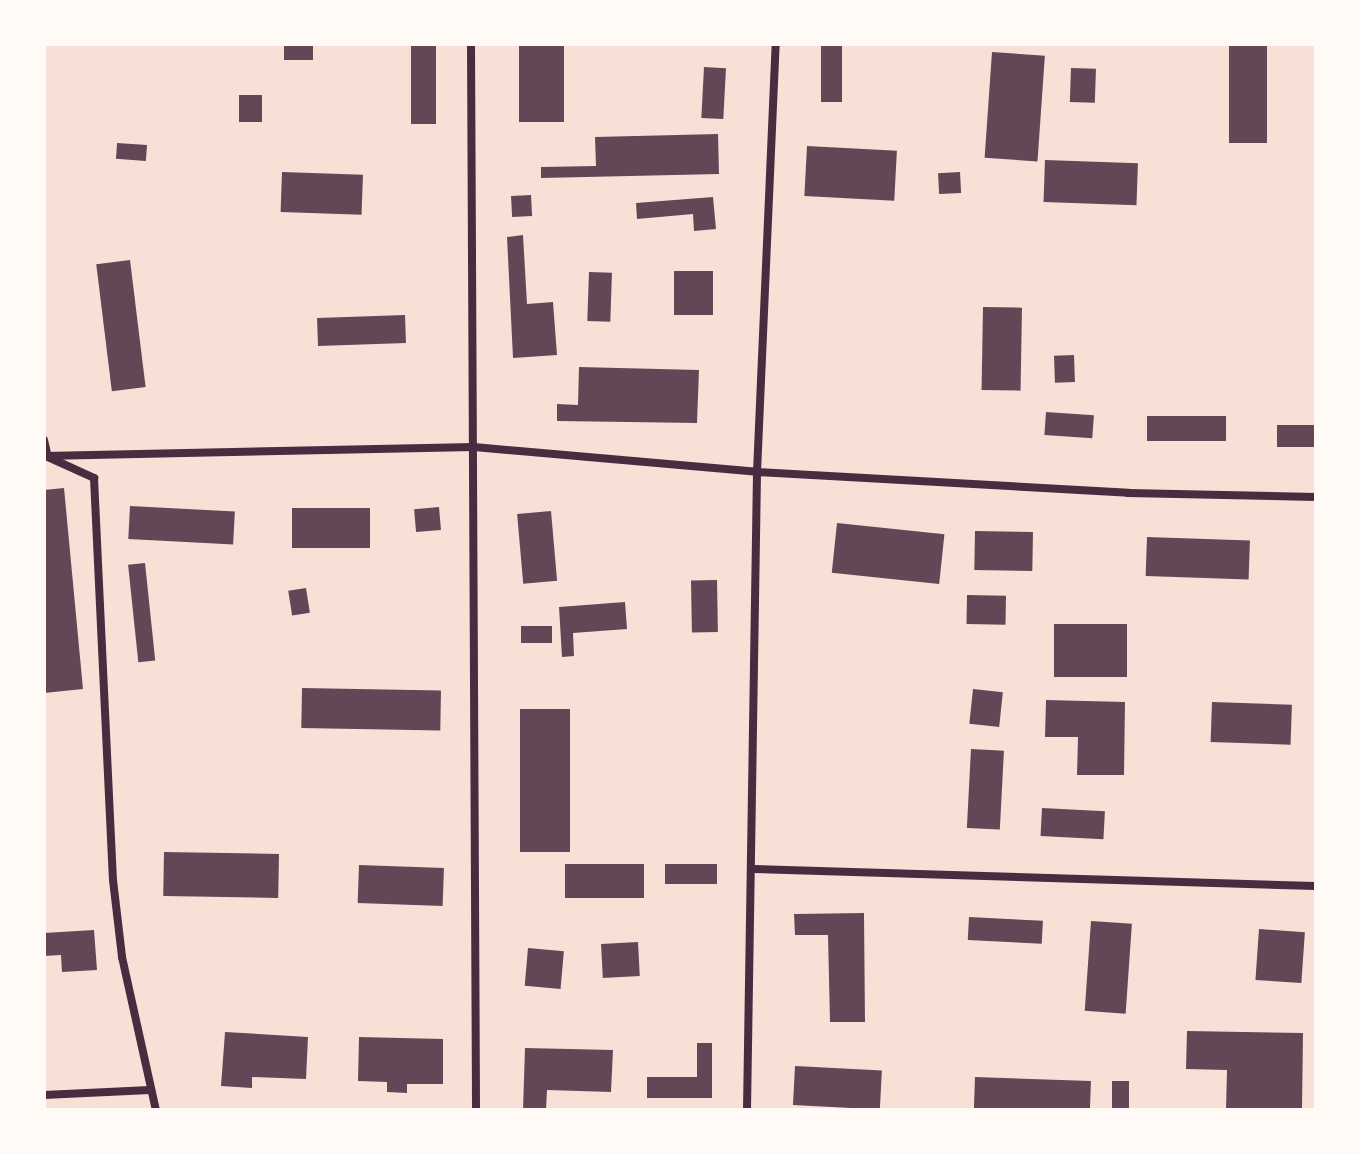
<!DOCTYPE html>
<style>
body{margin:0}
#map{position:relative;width:1360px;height:1154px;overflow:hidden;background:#f7e1d7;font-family:"Source Serif 4",serif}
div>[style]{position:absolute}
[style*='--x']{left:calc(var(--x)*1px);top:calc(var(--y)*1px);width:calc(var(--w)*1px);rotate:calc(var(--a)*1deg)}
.building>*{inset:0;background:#644757;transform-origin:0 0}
.minor>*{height:8px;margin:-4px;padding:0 4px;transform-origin:4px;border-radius:4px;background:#4a2c40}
span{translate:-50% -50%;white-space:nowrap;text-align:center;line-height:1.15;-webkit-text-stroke:8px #fffaf5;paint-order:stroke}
.frame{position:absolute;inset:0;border:46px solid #fffaf5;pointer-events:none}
</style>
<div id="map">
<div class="building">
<div style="left:284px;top:44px;width:29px;height:16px"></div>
<div style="left:411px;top:44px;width:25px;height:80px"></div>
<div style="left:519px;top:44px;width:45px;height:78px"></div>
<div style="left:821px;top:44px;width:21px;height:58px"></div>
<div style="left:1229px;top:44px;width:38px;height:99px"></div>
<div style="left:992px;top:52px;width:53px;height:106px;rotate:4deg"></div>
<div style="left:704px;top:67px;width:22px;height:51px;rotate:3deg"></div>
<div style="left:1071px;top:68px;width:25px;height:34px;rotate:2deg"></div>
<div style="left:239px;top:95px;width:23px;height:27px"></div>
<div style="clip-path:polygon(718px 134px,719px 174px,541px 178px,541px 167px,596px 166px,595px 137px)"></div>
<div style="left:147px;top:145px;width:16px;height:30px;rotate:94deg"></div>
<div style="left:807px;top:146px;width:90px;height:50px;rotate:3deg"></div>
<div style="left:1045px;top:160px;width:93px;height:42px;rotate:2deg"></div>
<div style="left:282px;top:172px;width:81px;height:40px;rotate:2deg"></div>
<div style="left:960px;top:172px;width:21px;height:22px;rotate:87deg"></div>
<div style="left:531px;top:195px;width:21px;height:20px;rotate:87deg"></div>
<div style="clip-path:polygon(713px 197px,716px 229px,694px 231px,693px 214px,637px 219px,636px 203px)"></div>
<div style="clip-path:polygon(523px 235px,527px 304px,553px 302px,557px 355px,513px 358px,507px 237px)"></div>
<div style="left:130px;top:260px;width:128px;height:34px;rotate:83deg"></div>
<div style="left:674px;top:271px;width:39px;height:44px"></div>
<div style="left:589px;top:272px;width:23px;height:49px;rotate:2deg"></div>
<div style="left:983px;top:307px;width:39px;height:83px;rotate:1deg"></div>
<div style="left:405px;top:315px;width:28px;height:88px;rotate:88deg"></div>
<div style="left:1074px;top:355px;width:27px;height:20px;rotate:88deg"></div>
<div style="clip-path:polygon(579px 367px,699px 370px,697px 423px,557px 421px,557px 404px,578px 405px)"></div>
<div style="left:1046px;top:412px;width:48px;height:23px;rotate:4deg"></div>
<div style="left:1226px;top:416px;width:25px;height:79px;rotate:90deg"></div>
<div style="left:1277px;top:425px;width:39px;height:22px"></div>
<div style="clip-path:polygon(64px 488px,83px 689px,44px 693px,44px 490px)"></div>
<div style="left:130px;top:506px;width:105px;height:33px;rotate:3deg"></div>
<div style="left:439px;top:507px;width:23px;height:25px;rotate:85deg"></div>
<div style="left:370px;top:508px;width:40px;height:78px;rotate:90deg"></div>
<div style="left:551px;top:511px;width:70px;height:34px;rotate:85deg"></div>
<div style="left:837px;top:523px;width:108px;height:50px;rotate:6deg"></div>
<div style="left:975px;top:531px;width:58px;height:39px;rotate:1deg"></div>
<div style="left:1147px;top:537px;width:103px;height:39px;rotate:2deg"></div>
<div style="left:145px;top:563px;width:98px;height:17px;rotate:84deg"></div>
<div style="left:717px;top:580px;width:52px;height:26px;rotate:89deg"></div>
<div style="left:306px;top:588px;width:25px;height:18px;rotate:81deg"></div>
<div style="left:967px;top:595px;width:39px;height:29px;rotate:1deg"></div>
<div style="clip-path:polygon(625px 602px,627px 629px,573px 633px,574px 656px,562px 657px,559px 607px)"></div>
<div style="left:1054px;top:624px;width:73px;height:53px"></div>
<div style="left:521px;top:626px;width:31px;height:17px"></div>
<div style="left:302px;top:688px;width:139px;height:40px;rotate:1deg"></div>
<div style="left:973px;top:689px;width:30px;height:35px;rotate:6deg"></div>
<div style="clip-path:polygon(1046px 700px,1125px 702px,1124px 775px,1077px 775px,1078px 737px,1045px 737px)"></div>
<div style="left:1212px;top:702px;width:80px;height:40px;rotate:2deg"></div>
<div style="left:520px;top:709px;width:50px;height:143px"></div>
<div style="left:971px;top:749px;width:33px;height:79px;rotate:3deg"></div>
<div style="left:1042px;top:808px;width:63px;height:28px;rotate:3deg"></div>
<div style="left:164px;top:852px;width:115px;height:44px;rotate:1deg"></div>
<div style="left:565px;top:864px;width:79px;height:34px"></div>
<div style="left:717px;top:864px;width:20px;height:52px;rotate:90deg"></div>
<div style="left:359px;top:865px;width:85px;height:38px;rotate:2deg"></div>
<div style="clip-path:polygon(864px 913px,865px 1022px,830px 1022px,828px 935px,795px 935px,794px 914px)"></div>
<div style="left:969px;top:917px;width:74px;height:23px;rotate:3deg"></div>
<div style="left:1091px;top:921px;width:41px;height:90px;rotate:4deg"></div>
<div style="left:1259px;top:929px;width:46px;height:51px;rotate:4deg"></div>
<div style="clip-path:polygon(94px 930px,97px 970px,62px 972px,61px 955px,44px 956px,44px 933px)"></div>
<div style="left:638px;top:942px;width:34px;height:37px;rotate:87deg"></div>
<div style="left:528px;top:948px;width:36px;height:38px;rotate:5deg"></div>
<div style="clip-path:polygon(1187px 1031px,1303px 1033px,1302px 1110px,1226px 1110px,1227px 1070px,1186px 1069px)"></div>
<div style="clip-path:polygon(225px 1032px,308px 1037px,306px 1079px,252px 1077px,252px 1088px,221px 1086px)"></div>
<div style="clip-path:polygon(359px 1037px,443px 1039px,443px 1084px,407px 1084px,407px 1093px,387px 1092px,387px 1082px,358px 1081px)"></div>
<div style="clip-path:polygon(697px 1043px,712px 1043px,712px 1098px,647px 1098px,647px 1077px,697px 1077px)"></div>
<div style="clip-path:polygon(525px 1048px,613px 1050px,611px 1092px,547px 1090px,546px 1110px,523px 1110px)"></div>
<div style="left:795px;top:1066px;width:87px;height:39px;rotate:3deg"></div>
<div style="left:975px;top:1077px;width:116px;height:33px;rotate:2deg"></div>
<div style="left:1112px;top:1081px;width:17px;height:29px"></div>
</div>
<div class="minor">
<div style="--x:471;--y:44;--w:1066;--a:89.73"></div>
<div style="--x:44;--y:440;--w:17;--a:77"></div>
<div style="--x:48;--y:457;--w:51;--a:24.5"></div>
<div style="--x:94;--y:478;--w:402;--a:87.3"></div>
<div style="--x:113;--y:880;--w:78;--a:83.3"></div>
<div style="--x:122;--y:957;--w:157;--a:77.5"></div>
<div style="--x:44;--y:456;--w:430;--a:-1.2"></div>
<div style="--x:474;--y:447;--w:284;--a:5"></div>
<div style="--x:757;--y:472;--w:372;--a:3.2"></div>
<div style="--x:1128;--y:493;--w:188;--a:1.2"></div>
<div style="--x:752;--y:869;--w:564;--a:1.73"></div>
<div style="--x:44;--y:1095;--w:106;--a:-2.7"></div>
<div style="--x:747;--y:1110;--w:638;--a:-89.1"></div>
<div style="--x:757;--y:472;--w:428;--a:-87.5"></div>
</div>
<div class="frame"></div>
</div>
